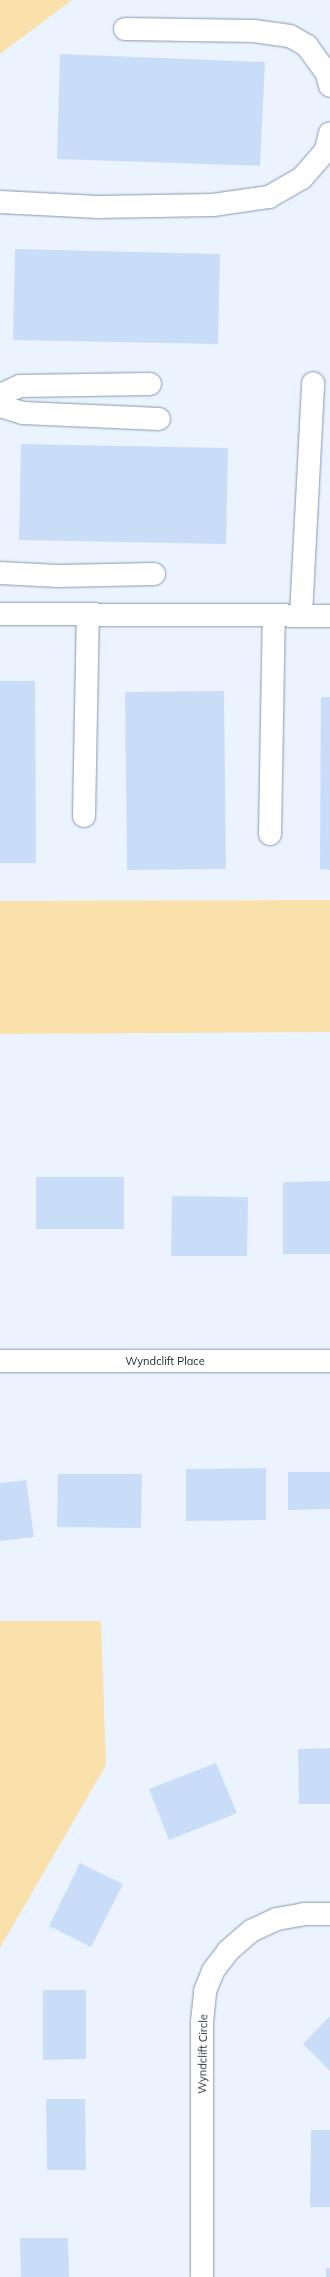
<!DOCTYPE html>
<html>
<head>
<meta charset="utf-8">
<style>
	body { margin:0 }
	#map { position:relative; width:330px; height:2277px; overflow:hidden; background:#ebf3fe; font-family:Mulish,sans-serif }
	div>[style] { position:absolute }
	.green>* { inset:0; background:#fae1ac }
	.building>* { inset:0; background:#caddf8 }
	.roads { filter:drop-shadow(0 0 1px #8798b2) drop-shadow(0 0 1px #8798b2) }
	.minor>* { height:22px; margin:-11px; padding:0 11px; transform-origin:11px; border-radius:11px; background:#fff }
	span { translate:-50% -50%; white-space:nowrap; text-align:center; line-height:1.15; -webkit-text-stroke:3px #fff; paint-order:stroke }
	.street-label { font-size:11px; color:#242b35 }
</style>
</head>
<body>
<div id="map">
	<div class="green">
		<div style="clip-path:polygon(0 0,72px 0,0 54px)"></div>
		<div style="clip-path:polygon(330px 900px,330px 1032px,0 1034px,0 901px)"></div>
		<div style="clip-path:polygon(0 1621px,101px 1621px,106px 1765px,0 1948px)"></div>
	</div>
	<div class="building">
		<div style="clip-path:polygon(60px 54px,265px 62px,260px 166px,57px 159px)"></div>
		<div style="clip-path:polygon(15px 249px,220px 254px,218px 344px,13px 340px)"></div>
		<div style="clip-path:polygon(21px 444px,228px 448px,226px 544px,19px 540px)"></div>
		<div style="clip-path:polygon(0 681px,35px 681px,36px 863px,0 863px)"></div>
		<div style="clip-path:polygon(224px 691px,226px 869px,127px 870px,125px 692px)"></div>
		<div style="clip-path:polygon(321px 697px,330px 697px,330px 870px,320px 869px)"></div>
		<div style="clip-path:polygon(36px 1177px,124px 1177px,124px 1229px,36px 1229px)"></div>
		<div style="clip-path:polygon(330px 1181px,330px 1254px,283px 1254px,283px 1182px)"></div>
		<div style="clip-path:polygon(172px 1196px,248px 1197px,247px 1256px,171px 1256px)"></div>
		<div style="clip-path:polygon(266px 1468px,266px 1520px,186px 1521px,186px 1469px)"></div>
		<div style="clip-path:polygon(288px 1472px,330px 1472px,330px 1509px,288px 1510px)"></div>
		<div style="clip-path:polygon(58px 1474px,142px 1474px,141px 1528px,57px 1527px)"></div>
		<div style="clip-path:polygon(26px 1480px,34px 1537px,0 1541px,0 1483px)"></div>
		<div style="clip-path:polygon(330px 1748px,330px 1804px,299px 1804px,298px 1749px)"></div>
		<div style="clip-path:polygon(216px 1763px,237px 1813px,169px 1840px,149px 1789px)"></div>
		<div style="clip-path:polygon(80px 1863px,123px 1884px,91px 1947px,49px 1926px)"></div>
		<div style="clip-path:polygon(43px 1990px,86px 1990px,86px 2059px,43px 2060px)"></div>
		<div style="clip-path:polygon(330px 2016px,330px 2071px,303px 2044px)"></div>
		<div style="clip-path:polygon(46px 2099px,85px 2099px,86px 2170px,47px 2170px)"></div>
		<div style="clip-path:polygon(311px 2130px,330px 2130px,330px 2207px,310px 2207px)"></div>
		<div style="clip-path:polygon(20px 2238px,68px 2238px,69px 2277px,21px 2277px)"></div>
		<div style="clip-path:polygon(326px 2268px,330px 2268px,330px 2277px,326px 2277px)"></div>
	</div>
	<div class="roads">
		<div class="minor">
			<div style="left:125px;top:29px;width:129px;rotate:0.9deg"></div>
			<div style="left:254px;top:31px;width:36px;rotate:8deg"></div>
			<div style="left:290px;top:36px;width:20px;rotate:30deg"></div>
			<div style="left:307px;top:46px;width:34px;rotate:54deg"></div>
			<div style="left:327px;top:74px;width:12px;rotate:76deg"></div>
			<div style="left:0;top:202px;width:98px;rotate:2.9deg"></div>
			<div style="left:98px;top:207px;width:115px;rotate:-1deg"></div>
			<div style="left:213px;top:205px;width:57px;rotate:-8.1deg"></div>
			<div style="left:269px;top:197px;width:38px;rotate:-30deg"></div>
			<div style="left:302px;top:178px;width:37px;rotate:-49deg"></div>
			<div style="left:326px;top:150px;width:17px;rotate:-77deg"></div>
			<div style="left:0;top:395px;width:22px;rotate:-24deg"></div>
			<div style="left:20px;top:386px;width:130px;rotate:-0.9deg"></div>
			<div style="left:0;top:406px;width:24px;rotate:17deg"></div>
			<div style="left:23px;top:413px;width:136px;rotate:2.5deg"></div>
			<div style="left:0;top:573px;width:58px;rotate:3deg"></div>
			<div style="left:58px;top:576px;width:96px;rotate:-1.2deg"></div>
			<div style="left:0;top:614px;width:330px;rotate:0.3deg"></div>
			<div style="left:301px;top:615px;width:232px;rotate:-87deg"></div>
			<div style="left:84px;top:816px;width:201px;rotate:-88.9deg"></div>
			<div style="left:270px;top:834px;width:219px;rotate:-89deg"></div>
			<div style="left:0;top:1361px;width:330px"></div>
			<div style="left:202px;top:2277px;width:255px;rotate:-90deg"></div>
			<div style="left:202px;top:2022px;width:31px;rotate:-84deg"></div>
			<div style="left:205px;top:1991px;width:22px;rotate:-68deg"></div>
			<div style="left:213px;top:1971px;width:25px;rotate:-53deg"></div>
			<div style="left:228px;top:1951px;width:30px;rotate:-41deg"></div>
			<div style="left:251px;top:1931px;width:29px;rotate:-25deg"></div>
			<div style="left:277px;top:1919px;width:27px;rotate:-10deg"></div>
			<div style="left:304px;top:1914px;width:26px"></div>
		</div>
	</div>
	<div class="street-label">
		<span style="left:165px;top:1361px">Wyndclift Place</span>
		<span style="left:203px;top:2054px;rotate:-89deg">Wyndclift Circle</span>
	</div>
</div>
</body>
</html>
